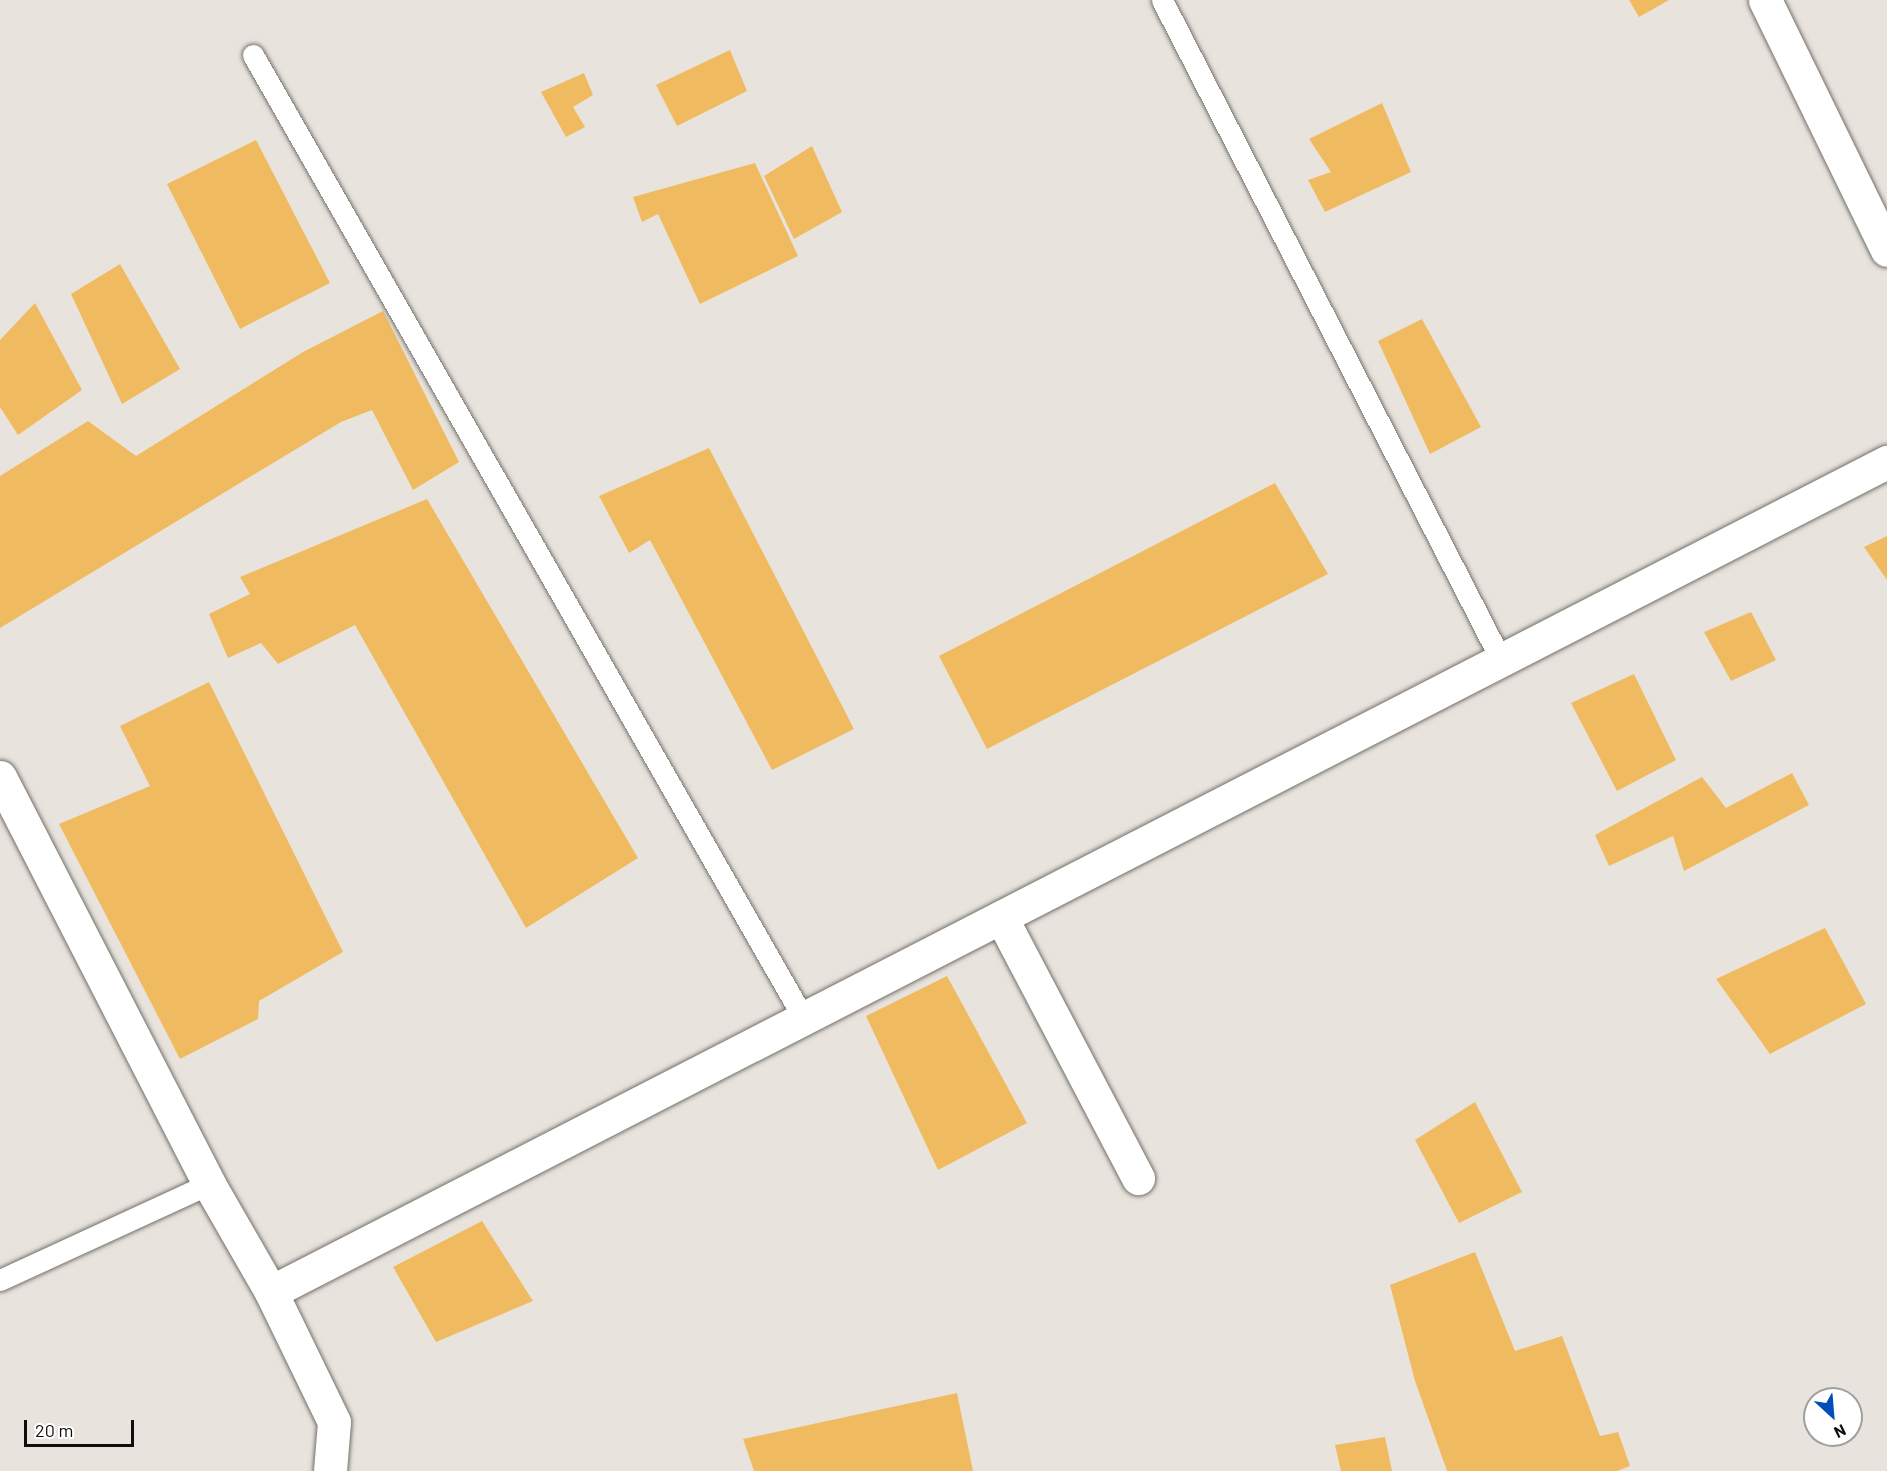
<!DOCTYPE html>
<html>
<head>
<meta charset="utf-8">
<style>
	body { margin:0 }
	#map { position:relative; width:1887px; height:1471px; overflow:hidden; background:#e8e4dd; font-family:Barlow,sans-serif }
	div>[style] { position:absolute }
	.building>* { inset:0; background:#f0bb60 }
	.roads { filter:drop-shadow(0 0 2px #74706a) drop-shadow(0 0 2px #74706a) }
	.service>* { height:21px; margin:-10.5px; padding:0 10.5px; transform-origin:10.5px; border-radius:10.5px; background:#fff }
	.minor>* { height:33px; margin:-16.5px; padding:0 16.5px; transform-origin:16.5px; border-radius:16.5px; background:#fff }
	span { translate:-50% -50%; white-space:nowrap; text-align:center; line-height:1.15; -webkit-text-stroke:4.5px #fff; paint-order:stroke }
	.north { position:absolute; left:1803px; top:1387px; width:60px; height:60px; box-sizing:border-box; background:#fff; border:2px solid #9f9f9e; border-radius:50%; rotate:154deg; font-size:16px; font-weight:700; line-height:24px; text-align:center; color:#0f0e0c }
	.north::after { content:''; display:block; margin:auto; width:21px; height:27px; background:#014eb8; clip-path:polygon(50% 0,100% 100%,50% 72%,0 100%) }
	.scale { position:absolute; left:24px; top:1420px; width:110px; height:27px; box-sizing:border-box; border:3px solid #0f0e0c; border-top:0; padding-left:8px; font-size:18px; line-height:21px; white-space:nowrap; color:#0f0e0c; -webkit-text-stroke:4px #fff; paint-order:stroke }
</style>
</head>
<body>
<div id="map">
	<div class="building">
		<div style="clip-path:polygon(1629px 0,1669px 0,1639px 17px)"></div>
		<div style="clip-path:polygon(730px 50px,747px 91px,677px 126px,656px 85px)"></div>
		<div style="clip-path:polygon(584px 73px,593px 95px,573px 107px,585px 127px,566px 137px,541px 92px)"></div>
		<div style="clip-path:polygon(1382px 103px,1411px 172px,1325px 212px,1308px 180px,1331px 172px,1309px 139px)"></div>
		<div style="clip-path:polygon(256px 140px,330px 283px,240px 329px,167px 184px)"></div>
		<div style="clip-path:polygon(812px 146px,842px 212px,794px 239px,764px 176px)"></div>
		<div style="clip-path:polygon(755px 163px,798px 256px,700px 304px,658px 214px,642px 222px,633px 197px)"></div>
		<div style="clip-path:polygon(120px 264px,180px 369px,122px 404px,71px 294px)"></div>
		<div style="clip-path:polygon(35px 303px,82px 390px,18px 435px,0 407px,0 340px)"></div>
		<div style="clip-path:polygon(383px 311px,459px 462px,413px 490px,372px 410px,341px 422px,0 628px,0 476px,88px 421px,136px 456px,303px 352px)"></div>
		<div style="clip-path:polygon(1422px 319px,1481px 427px,1430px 454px,1378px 341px)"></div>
		<div style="clip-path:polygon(709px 448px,854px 729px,772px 770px,650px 540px,629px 553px,599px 496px)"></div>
		<div style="clip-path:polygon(1275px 483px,1328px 574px,987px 749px,939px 656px)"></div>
		<div style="clip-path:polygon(427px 499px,638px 858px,526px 928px,355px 625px,278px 664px,261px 643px,228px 658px,209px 614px,250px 594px,240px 577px)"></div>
		<div style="clip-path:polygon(1887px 536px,1887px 580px,1864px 547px)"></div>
		<div style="clip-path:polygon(1751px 612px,1776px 660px,1731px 681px,1704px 632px)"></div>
		<div style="clip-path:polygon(1634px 674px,1676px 760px,1617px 791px,1571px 703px)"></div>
		<div style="clip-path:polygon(209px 682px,343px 952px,259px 1001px,258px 1019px,180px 1059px,59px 824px,150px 786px,120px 726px)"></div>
		<div style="clip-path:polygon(1792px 773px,1809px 805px,1684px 871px,1673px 836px,1609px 866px,1595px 835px,1702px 777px,1726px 808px)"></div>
		<div style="clip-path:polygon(1825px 928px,1866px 1004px,1770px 1054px,1716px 979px)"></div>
		<div style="clip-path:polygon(947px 976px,1027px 1123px,938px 1170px,866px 1016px)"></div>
		<div style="clip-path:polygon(1475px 1102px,1522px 1192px,1459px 1223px,1415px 1140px)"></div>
		<div style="clip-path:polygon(482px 1221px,533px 1301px,436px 1342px,393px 1267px)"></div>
		<div style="clip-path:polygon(1475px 1252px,1515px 1351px,1562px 1336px,1600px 1436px,1618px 1432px,1630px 1466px,1617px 1471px,1447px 1471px,1415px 1381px,1390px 1285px)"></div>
		<div style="clip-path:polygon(957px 1393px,973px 1471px,754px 1471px,743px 1439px)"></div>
		<div style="clip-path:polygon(1385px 1437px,1392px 1471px,1341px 1471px,1335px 1445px)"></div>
	</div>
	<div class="roads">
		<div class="service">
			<div style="left:1162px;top:0;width:742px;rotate:62.81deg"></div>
			<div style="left:253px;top:55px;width:1110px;rotate:60.25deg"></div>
			<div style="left:0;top:1280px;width:230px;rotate:-24.7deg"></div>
		</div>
		<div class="minor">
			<div style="left:1765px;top:0;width:278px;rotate:64deg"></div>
			<div style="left:0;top:777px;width:458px;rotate:62.8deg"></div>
			<div style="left:209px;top:1184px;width:125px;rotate:60.1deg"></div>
			<div style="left:271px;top:1292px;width:144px;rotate:64.1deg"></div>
			<div style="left:334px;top:1422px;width:49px;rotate:94.7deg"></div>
			<div style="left:1001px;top:917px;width:295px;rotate:62.3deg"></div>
			<div style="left:271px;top:1292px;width:1817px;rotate:-27.19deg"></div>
		</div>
	</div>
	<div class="north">N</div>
	<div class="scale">20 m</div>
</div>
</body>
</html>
